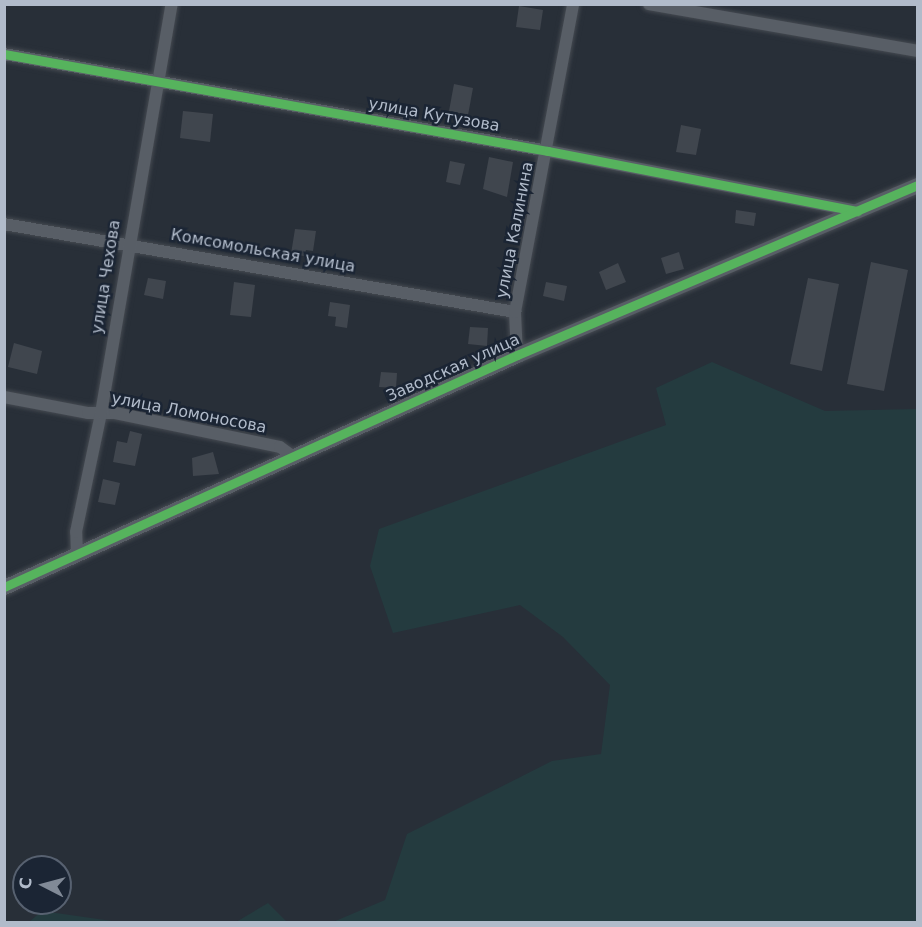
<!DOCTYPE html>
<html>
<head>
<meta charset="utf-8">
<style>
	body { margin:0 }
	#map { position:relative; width:922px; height:927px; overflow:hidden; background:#282f38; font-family:"DejaVu Sans",sans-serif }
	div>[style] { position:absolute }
	.green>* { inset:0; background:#243b3f }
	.building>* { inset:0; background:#40464e }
	.roads { filter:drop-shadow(0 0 2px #454a51) drop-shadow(0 0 2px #454a51) }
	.minor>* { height:12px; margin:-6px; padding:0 6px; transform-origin:6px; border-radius:6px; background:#585e66 }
	.tertiary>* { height:15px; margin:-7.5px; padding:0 7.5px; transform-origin:7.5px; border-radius:7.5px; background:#585e66 }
	.cycleway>* { height:9px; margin:-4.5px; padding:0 4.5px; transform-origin:4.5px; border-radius:4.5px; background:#56b35d }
	span { translate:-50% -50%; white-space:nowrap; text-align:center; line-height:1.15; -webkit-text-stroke:5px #1b2534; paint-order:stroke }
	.street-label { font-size:16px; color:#b1bbca }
	.frame { position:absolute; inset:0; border:6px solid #b1bbca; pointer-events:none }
	.north { position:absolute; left:12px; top:855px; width:60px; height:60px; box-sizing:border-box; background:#1b2534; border:2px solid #576170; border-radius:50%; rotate:276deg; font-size:16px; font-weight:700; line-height:24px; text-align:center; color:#b1bbca }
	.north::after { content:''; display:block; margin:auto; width:21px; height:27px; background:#818a97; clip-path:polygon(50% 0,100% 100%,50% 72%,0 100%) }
</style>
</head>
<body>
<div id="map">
	<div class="green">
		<div style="clip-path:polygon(712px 362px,825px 411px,917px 409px,917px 922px,333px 922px,385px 900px,407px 834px,552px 761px,601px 754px,610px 685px,563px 637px,520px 605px,393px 633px,370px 566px,379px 529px,666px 425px,656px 388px)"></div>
		<div style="clip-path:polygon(268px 903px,287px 922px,236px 922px)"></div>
		<div style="clip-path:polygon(42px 911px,119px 922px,29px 922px)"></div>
	</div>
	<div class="building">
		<div style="clip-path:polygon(519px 6px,543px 10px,540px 30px,516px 27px)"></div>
		<div style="clip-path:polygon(454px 84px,473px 88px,468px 115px,449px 111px)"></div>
		<div style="clip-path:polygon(183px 111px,213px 114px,210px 142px,180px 138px)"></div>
		<div style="clip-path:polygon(681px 125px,701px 129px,696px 155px,676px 152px)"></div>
		<div style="clip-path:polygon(489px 157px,513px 162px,507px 197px,483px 189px)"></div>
		<div style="clip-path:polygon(450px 161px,465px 164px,460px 185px,446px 182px)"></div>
		<div style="clip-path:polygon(736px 210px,756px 213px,754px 226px,735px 223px)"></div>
		<div style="clip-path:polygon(295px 229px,316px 231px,313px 251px,306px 250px,304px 256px,291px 254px)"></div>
		<div style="clip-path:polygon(679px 252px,684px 269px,666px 274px,661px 258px)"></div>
		<div style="clip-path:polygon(871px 262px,908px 270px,884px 391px,847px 384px)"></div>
		<div style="clip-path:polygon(618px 263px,626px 282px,606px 290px,599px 272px)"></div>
		<div style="clip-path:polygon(148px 278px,166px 281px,163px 299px,144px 295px)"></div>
		<div style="clip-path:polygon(808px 278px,839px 284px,822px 371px,790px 364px)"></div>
		<div style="clip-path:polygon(234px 282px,255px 285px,251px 317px,230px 315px)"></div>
		<div style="clip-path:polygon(546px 282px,567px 286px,564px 301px,543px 296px)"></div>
		<div style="clip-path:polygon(330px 302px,350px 305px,347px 328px,335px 326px,336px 317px,328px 316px)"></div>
		<div style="clip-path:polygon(470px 327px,488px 328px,487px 346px,468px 344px)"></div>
		<div style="clip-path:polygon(14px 343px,42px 351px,37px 374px,8px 367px)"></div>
		<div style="clip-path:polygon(381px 372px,397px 373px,396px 388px,379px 387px)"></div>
		<div style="clip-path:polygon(130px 431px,142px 434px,135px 466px,113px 462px,117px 441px,127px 443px)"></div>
		<div style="clip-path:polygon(213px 452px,219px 474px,193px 476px,192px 458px)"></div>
		<div style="clip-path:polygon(103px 479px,120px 483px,115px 505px,98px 502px)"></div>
	</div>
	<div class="roads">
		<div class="minor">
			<div style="left:649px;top:4px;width:273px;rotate:9.9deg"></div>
			<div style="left:4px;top:54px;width:553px;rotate:10.11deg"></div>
			<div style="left:548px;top:151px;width:315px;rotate:11deg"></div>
			<div style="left:4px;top:224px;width:519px;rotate:9.77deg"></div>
			<div style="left:517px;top:355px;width:43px;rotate:-92.7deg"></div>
			<div style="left:515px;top:312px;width:313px;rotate:-79.3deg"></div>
			<div style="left:4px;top:397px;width:86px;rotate:10.8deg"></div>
			<div style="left:88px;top:413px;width:27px"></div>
			<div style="left:115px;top:413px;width:168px;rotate:11.6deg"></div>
			<div style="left:280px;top:447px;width:17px;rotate:36deg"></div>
			<div style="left:77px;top:555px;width:23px;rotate:-92deg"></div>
			<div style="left:76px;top:532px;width:122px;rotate:-78.1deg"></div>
			<div style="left:101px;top:413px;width:415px;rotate:-80.2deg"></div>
		</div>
		<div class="tertiary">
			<div style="left:4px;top:587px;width:563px;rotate:-24.33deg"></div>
			<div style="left:517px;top:355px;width:436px;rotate:-23deg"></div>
		</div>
	</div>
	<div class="cycleway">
		<div style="left:4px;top:54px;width:553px;rotate:10.11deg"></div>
		<div style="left:548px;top:151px;width:315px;rotate:11deg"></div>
		<div style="left:4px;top:587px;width:563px;rotate:-24.33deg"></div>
		<div style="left:517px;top:355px;width:436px;rotate:-23deg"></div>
	</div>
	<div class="street-label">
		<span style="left:434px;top:115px;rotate:10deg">улица Кутузова</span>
		<span style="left:515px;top:230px;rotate:-79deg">улица Калинина</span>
		<span style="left:263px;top:251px;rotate:10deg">Комсомольская улица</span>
		<span style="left:106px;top:277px;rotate:-81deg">улица Чехова</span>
		<span style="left:453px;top:368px;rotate:-24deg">Заводская улица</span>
		<span style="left:189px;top:413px;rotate:11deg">улица Ломоносова</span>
	</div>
	<div class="frame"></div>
	<div class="north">С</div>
</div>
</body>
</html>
